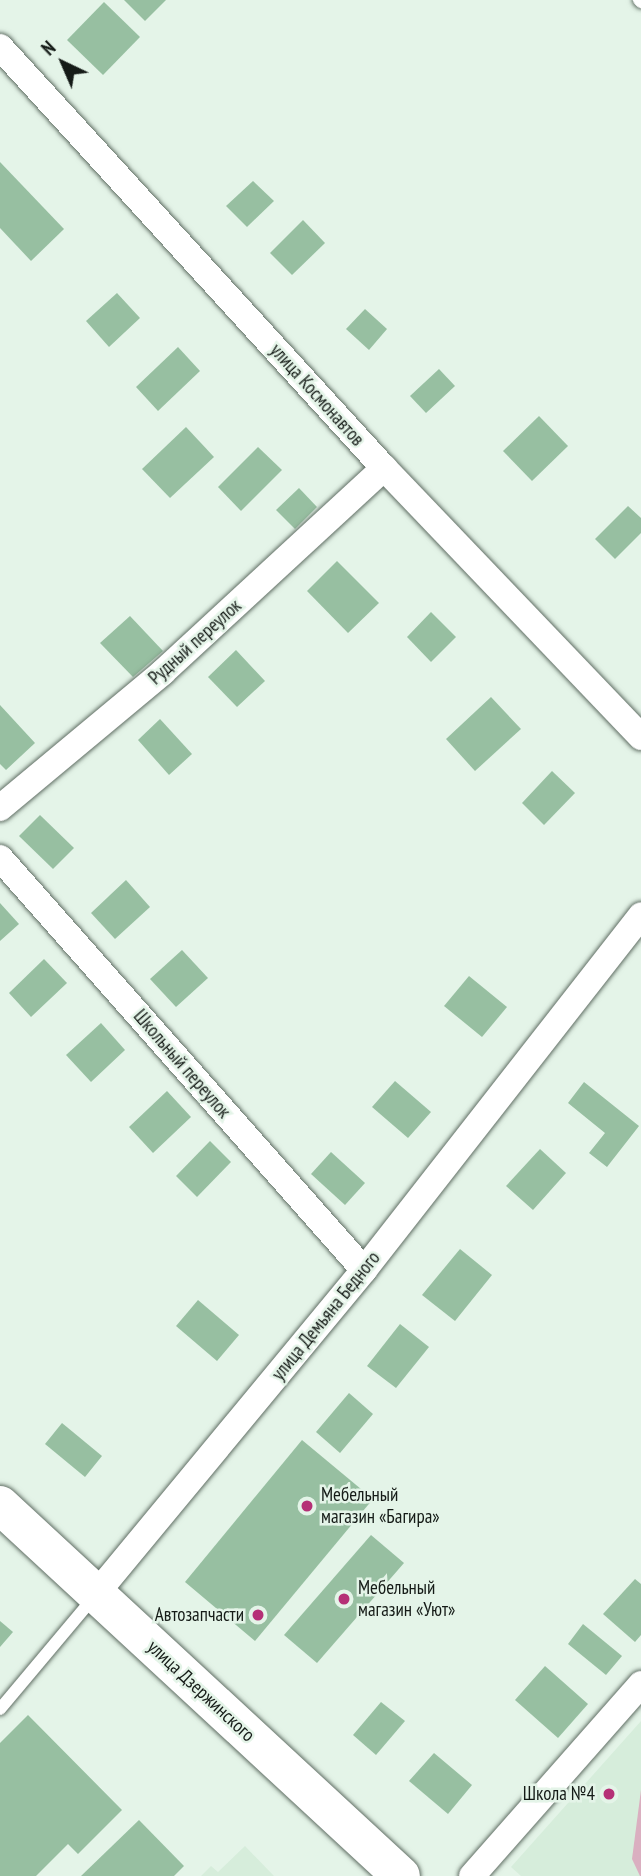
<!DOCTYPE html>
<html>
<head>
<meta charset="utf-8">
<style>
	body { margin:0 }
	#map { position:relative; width:641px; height:1876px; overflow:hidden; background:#e4f4e8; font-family:"PT Sans Narrow",sans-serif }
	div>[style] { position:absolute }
	.built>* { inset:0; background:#d6eddb }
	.green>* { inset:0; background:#daafc0 }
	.building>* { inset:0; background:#97bfa1 }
	.roads { filter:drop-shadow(0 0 2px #606e64) drop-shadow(0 0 2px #606e64) }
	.service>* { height:12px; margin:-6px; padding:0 6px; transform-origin:6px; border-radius:6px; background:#fff }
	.minor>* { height:26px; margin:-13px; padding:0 13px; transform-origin:13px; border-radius:13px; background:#fff }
	.primary>* { height:38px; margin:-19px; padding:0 19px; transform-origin:19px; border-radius:19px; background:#fff }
	.dots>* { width:19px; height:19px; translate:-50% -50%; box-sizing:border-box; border:4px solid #e4f4e8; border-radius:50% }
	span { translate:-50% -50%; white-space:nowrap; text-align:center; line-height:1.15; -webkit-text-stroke:5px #e4f4e8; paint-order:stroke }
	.street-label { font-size:19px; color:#151b17 }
	.poi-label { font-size:19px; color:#151b17 }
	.left { translate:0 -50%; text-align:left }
	.right { translate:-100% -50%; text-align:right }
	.north { position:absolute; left:28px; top:28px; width:70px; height:70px; -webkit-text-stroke:5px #e4f4e8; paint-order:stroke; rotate:316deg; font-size:19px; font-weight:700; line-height:28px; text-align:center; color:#151b17 }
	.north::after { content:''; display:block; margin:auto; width:24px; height:32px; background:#151b17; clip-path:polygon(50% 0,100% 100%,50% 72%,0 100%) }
</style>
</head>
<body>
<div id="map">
	<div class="built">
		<div style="clip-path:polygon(641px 1721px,641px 1876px,521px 1876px,511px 1867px)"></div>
		<div style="clip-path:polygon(245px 1846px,274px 1876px,201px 1876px,211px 1866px,218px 1872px)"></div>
	</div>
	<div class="green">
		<div style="clip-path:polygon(641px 1790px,641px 1876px,640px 1876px,632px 1859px)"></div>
	</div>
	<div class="building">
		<div style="clip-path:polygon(124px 0,166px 0,145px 21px)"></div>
		<div style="clip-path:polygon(104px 2px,140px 37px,103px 75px,67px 40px)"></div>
		<div style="clip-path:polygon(0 162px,64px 229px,31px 261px,0 228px)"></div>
		<div style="clip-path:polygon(253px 181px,274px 201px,247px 227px,226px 206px)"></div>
		<div style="clip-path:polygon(303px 220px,325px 243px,292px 275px,270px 253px)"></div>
		<div style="clip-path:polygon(117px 293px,140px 318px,109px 347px,86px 321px)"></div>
		<div style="clip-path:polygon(365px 309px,387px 329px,369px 350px,346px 329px)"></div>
		<div style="clip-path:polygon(178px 347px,200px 371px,158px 411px,136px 387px)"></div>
		<div style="clip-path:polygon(439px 369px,455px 386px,426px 413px,410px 396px)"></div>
		<div style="clip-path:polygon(539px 416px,568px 446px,532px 481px,503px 451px)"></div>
		<div style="clip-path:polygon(186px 427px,214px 457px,170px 498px,142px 469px)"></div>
		<div style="clip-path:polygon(258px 447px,282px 470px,241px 511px,218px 487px)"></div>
		<div style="clip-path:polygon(299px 488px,317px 507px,295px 529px,276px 510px)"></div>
		<div style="clip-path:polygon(628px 506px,641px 518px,641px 533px,615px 559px,595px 539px)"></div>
		<div style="clip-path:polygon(337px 561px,379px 603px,348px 633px,307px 591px)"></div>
		<div style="clip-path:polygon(431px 612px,456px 637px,431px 662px,407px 637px)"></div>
		<div style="clip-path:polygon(130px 616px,163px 651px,133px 677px,100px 643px)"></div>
		<div style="clip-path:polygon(236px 650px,265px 681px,237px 707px,208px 677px)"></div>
		<div style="clip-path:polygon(491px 697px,521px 729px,475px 771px,446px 739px)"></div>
		<div style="clip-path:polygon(0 705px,35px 743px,6px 770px,0 764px)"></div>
		<div style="clip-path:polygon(160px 719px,192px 754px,169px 775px,138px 740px)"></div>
		<div style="clip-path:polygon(552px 771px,575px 793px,544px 825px,522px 803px)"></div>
		<div style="clip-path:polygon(40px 815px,74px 848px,53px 869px,19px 836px)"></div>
		<div style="clip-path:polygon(126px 880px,150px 907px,115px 939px,91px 913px)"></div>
		<div style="clip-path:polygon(0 903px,19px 924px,0 941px)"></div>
		<div style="clip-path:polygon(182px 950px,208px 978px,176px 1007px,150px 979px)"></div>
		<div style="clip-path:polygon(44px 959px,67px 983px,31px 1017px,9px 993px)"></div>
		<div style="clip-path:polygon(469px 976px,507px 1007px,482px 1037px,444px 1006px)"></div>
		<div style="clip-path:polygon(101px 1023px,125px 1050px,91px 1082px,66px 1055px)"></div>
		<div style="clip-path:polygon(395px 1081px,431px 1112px,408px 1138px,372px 1107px)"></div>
		<div style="clip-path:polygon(584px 1082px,639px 1126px,607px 1167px,589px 1153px,605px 1133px,568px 1103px)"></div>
		<div style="clip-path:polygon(167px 1091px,191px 1117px,153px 1153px,129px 1127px)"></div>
		<div style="clip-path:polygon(210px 1141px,231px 1162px,197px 1197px,176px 1176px)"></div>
		<div style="clip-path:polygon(540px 1149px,566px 1173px,533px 1210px,506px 1186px)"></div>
		<div style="clip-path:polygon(331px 1152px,365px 1183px,345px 1205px,311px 1174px)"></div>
		<div style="clip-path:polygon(460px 1249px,492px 1275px,455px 1321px,422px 1295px)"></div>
		<div style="clip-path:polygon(198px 1300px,239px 1335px,217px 1361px,176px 1326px)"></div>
		<div style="clip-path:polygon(400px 1324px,429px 1347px,396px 1388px,367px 1366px)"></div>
		<div style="clip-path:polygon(349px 1393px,373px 1414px,340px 1453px,316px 1432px)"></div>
		<div style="clip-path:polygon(62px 1423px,102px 1456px,85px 1477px,45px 1444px)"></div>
		<div style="clip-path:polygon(302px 1440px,373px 1499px,255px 1641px,185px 1582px)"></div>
		<div style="clip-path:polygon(371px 1535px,404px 1563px,317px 1663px,284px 1635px)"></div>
		<div style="clip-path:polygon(635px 1579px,641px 1584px,641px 1635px,635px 1642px,603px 1614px)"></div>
		<div style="clip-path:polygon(0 1621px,13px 1632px,0 1647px)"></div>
		<div style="clip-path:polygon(583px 1624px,622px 1656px,606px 1675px,568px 1644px)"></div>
		<div style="clip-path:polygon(545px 1666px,588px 1704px,558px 1738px,515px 1700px)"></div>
		<div style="clip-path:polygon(381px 1702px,405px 1721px,376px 1755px,353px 1735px)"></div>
		<div style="clip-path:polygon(28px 1715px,122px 1810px,78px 1854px,68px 1844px,36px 1876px,0 1876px,0 1743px)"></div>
		<div style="clip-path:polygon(434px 1753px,472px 1785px,448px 1814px,409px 1781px)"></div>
		<div style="clip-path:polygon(139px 1820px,184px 1866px,174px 1876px,81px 1876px)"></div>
	</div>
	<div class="roads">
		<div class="service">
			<div style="left:639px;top:0;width:3px;rotate:45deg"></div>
			<div style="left:0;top:1709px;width:146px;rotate:-50deg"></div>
		</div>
		<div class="minor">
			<div style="left:0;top:47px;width:570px;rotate:47.63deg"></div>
			<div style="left:384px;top:468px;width:372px;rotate:46.3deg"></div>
			<div style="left:0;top:808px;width:212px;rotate:-39.8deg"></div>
			<div style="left:163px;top:672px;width:301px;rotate:-42.7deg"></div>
			<div style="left:0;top:858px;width:550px;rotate:48.54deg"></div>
			<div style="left:96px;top:1594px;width:420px;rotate:-50.4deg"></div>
			<div style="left:364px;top:1270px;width:450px;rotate:-52deg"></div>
			<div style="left:472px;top:1876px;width:256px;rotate:-48.6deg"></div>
		</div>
		<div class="primary">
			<div style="left:0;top:1505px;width:546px;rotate:42.77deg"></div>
		</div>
	</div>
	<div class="dots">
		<div style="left:307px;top:1506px;background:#b53076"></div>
		<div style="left:344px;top:1599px;background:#b53076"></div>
		<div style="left:258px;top:1615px;background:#b53076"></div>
		<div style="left:609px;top:1794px;background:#b53076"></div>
	</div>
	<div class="street-label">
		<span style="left:317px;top:395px;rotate:48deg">улица Космонавтов</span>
		<span style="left:195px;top:642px;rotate:-42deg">Рудный переулок</span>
		<span style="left:182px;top:1064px;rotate:49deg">Школьный переулок</span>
		<span style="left:326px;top:1316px;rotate:-51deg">улица Демьяна Бедного</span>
		<span style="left:201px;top:1691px;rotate:43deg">улица Дзержинского</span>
	</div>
	<div class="poi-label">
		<span class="left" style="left:321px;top:1506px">Мебельный<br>магазин «Багира»</span>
		<span class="left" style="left:358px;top:1599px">Мебельный<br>магазин «Уют»</span>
		<span class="right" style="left:244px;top:1615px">Автозапчасти</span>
		<span class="right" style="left:595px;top:1794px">Школа №4</span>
	</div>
	<div class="north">N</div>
</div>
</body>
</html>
